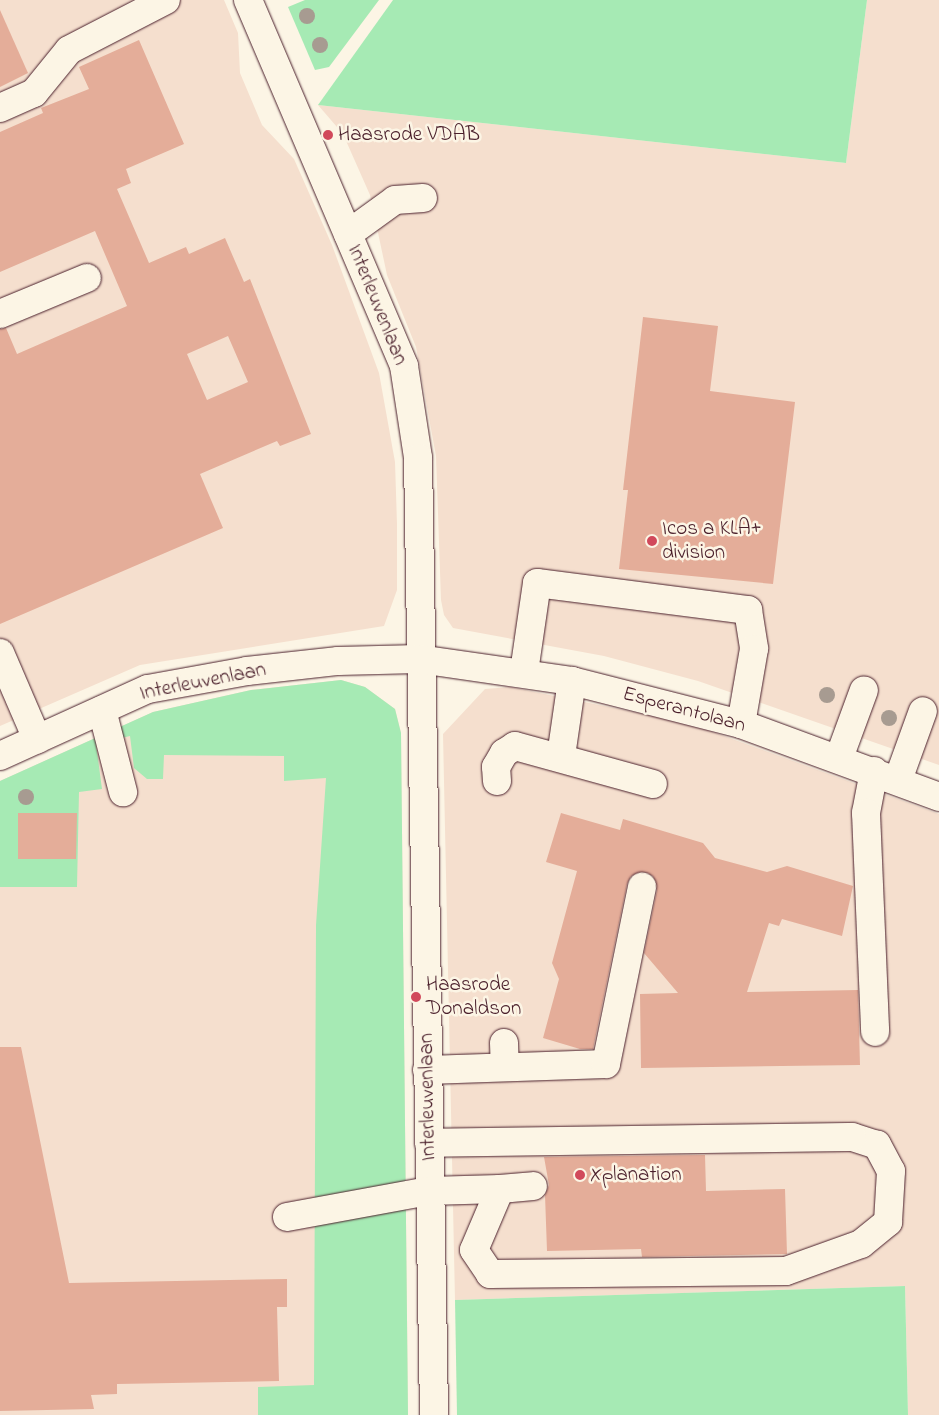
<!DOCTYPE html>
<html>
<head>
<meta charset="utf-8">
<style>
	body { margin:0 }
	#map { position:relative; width:939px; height:1415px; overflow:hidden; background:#fcf5e5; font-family:"Indie Flower",sans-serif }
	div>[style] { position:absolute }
	.built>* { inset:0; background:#f5dfce }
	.green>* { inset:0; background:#a6eab4 }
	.building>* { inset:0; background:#e4ad99 }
	.roads { filter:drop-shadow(0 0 1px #4a1f2b) drop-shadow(0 0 1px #4a1f2b) }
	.minor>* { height:28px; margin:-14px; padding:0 14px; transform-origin:14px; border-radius:14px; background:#fcf5e5 }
	.trees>* { width:16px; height:16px; margin:-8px; border-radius:50%; background:#a79b91 }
	.dots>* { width:14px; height:14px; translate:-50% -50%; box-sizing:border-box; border:2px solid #fcf5e5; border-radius:50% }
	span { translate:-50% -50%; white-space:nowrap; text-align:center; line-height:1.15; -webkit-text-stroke:5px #fcf5e5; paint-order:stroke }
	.poi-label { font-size:21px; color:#4a1f2b }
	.left { translate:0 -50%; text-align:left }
	.street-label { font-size:21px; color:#4a1f2b }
</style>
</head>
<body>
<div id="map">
	<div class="built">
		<div style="clip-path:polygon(0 0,224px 0,238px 33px,240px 73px,262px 125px,294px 159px,332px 245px,379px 373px,395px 462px,397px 524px,397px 590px,384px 626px,140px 665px,0 726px)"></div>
		<div style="clip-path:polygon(867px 0,939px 0,939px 765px,698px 681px,604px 656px,453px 628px,444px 615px,441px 600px,436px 456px,416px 347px,387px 275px,370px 195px,343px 134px,318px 105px,846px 163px)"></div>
		<div style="clip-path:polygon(341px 680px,365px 687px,395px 709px,401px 733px,408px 1415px,0 1415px,0 781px,153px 712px,251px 690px)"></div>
		<div style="clip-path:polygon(510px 687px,688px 723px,939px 814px,939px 1415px,908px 1415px,905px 1286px,455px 1300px,443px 734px,485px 689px)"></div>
	</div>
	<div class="green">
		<div style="clip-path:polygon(305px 0,379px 0,329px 67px,315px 70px,288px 7px)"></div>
		<div style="clip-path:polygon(393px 0,867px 0,846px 163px,318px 105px)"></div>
		<div style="clip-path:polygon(341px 680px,365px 687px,395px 709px,401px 733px,408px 1415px,258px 1415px,258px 1387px,314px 1385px,316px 925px,326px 778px,284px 781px,284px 756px,164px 755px,163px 779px,147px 779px,134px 768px,130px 736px,96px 744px,102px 789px,79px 792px,77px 887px,0 887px,0 781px,153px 712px,251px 690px)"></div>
		<div style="clip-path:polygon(905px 1286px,908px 1415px,457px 1415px,455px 1300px)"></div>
	</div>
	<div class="building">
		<div style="clip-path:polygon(0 10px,28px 73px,0 87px)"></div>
		<div style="clip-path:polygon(evenodd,139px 40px,184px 144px,126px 169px,131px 183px,117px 189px,149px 263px,186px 247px,189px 254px,225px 238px,244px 282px,250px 279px,311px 434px,280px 446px,277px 441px,200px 474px,223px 528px,0 624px,0 329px,6px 328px,17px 354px,127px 306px,95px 231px,0 272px,0 132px,43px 113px,41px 108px,89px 89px,79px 67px,139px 40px,228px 336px,248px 382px,207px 400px,187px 354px,228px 336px)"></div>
		<div style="clip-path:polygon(643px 317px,718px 326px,710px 391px,795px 402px,773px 584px,619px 569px,628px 490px,623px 490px)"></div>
		<div style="clip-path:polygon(18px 813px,77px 813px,76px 859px,18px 859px)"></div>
		<div style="clip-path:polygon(561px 813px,620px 830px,623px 819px,703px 843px,715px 858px,767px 872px,787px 866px,853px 886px,842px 936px,782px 919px,779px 926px,769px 923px,747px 992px,858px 990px,860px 1065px,641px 1068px,640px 994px,678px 993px,644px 953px,657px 890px,653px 876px,645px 872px,631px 876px,627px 884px,593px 1049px,580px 1049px,543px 1038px,559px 979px,552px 963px,577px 871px,546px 862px)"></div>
		<div style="clip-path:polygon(0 1047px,21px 1047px,69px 1283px,287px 1279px,287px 1307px,277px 1307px,279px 1381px,117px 1384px,117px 1394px,91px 1395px,94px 1409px,0 1411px)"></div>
		<div style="clip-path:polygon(705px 1155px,706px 1191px,785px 1189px,787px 1254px,642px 1257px,641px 1249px,547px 1251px,545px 1195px,549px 1185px,544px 1157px)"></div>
	</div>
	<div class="roads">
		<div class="minor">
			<div style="left:248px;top:0;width:398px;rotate:66.9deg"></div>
			<div style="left:404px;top:366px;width:93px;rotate:81.3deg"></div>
			<div style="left:418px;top:458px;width:957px;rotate:89.04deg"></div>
			<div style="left:0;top:108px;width:37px;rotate:-24deg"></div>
			<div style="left:34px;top:93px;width:55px;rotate:-50.9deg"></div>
			<div style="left:69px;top:50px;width:109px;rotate:-27.3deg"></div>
			<div style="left:348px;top:234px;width:58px;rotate:-35.9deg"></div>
			<div style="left:395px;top:200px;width:28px;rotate:-4deg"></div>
			<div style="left:0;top:314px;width:94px;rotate:-22.5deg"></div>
			<div style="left:0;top:653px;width:94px;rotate:66.7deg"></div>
			<div style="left:524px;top:672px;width:90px;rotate:-81.7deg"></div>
			<div style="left:537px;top:583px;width:213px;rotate:7.3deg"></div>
			<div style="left:748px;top:610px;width:39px;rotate:81deg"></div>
			<div style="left:754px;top:649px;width:76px;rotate:99.8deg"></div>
			<div style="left:102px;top:710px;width:85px;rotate:75.6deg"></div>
			<div style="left:0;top:756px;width:162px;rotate:-24.4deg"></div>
			<div style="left:148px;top:689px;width:101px;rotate:-10.3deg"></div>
			<div style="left:247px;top:671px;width:92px;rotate:-6.3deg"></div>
			<div style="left:338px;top:661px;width:81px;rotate:-1.4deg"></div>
			<div style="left:419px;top:659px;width:155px;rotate:8.2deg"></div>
			<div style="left:572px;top:681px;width:174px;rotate:14.3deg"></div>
			<div style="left:741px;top:724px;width:211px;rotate:20.2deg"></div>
			<div style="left:561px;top:756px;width:76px;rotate:-81.7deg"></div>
			<div style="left:839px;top:758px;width:72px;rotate:-69.8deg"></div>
			<div style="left:874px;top:771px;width:43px;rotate:100.8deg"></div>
			<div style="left:866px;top:813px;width:219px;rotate:87.6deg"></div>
			<div style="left:898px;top:780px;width:73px;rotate:-70.1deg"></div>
			<div style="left:497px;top:781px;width:14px;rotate:-94deg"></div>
			<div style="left:496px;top:767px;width:16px;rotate:-60deg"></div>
			<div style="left:504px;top:753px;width:13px;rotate:-32deg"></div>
			<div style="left:515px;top:746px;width:143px;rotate:15.4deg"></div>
			<div style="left:504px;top:1043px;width:24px;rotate:88deg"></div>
			<div style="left:427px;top:1070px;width:179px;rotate:-1.9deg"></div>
			<div style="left:606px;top:1064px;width:181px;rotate:-78.5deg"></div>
			<div style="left:500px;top:1189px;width:33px;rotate:-5deg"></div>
			<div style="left:287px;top:1217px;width:144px;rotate:-10.4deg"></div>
			<div style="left:429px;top:1191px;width:71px;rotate:-1.6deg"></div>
			<div style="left:500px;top:1189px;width:66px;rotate:113.1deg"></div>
			<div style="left:474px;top:1250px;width:29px;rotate:56deg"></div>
			<div style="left:490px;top:1274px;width:296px;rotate:-0.6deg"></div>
			<div style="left:786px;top:1271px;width:80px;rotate:-19.8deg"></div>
			<div style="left:861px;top:1244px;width:35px;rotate:-39deg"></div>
			<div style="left:888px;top:1222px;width:51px;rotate:-86.6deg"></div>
			<div style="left:891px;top:1171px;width:30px;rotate:-118deg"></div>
			<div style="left:877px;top:1145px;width:26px;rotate:-162deg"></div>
			<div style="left:852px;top:1137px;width:423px;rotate:179.2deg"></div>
		</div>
	</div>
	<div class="trees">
		<div style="left:307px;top:16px"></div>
		<div style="left:320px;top:45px"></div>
		<div style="left:827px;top:695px"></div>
		<div style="left:889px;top:718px"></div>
		<div style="left:26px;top:797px"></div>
	</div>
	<div class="dots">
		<div style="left:328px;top:135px;background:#d1495b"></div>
		<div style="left:652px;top:541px;background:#d1495b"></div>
		<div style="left:416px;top:997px;background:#d1495b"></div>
		<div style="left:580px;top:1175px;background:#d1495b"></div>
	</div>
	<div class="poi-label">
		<span class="left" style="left:338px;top:135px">Haasrode VDAB</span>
		<span class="left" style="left:662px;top:541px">Icos a KLA+<br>division</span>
		<span class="left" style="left:426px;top:997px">Haasrode<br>Donaldson</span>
		<span class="left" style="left:590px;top:1175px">Xplanation</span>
	</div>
	<div class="street-label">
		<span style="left:377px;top:305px;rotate:68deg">Interleuvenlaan</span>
		<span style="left:203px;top:682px;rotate:-11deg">Interleuvenlaan</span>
		<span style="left:684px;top:710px;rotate:15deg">Esperantolaan</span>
		<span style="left:428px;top:1097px;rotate:-91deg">Interleuvenlaan</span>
	</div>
</div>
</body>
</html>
